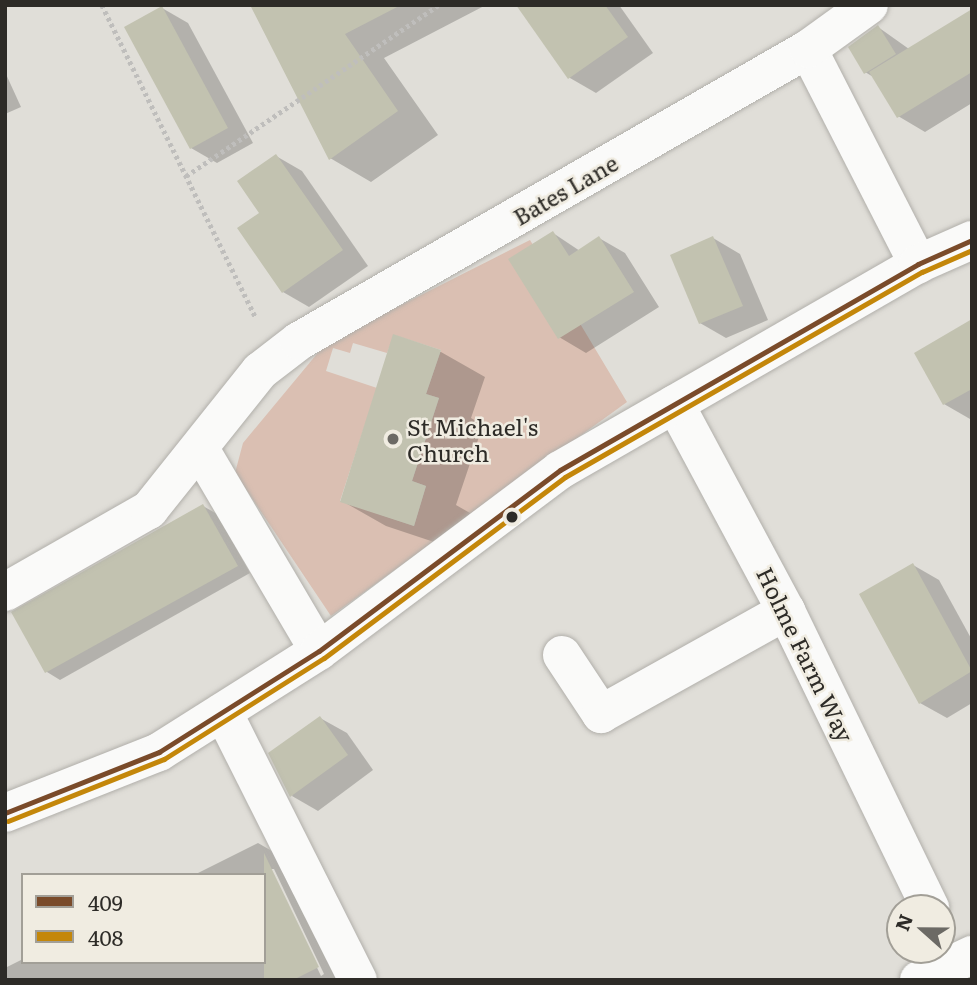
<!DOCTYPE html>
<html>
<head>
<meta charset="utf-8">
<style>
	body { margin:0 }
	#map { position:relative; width:977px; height:985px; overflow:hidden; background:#e0ded8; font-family:Literata,serif }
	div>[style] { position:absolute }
	.green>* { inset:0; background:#dabfb2 }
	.shadow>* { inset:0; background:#0003 }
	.building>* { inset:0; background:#c2c2b0 }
	.path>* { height:4.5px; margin-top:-2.25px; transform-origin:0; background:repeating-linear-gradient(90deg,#bfbebc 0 3.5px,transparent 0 7px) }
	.roads { filter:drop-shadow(0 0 2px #b1afaa) drop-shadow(0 0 2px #b1afaa) }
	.minor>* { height:38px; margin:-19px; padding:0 19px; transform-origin:19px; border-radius:19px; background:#fafaf9 }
	.bus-1>* { height:5px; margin:-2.5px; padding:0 2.5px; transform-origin:2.5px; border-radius:2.5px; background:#7a4b2a }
	.bus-2>* { height:5px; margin:-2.5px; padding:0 2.5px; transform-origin:2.5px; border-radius:2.5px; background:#c4870a }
	.dots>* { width:19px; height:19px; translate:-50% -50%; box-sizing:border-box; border:4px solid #f0ece1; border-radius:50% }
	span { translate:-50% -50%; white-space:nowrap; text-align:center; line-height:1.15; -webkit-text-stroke:5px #f0ece1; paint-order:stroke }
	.street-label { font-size:23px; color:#2d2b27 }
	.poi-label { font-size:23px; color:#2d2b27 }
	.left { translate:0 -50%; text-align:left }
	.frame { position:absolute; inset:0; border:7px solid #2d2b27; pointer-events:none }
	.legend { position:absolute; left:21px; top:873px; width:245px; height:91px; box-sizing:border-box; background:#f0ece1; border:2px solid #a29f97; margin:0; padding:9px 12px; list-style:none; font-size:21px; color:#2d2b27 }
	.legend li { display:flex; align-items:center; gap:14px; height:35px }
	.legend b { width:35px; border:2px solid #a29f97 }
	.north { position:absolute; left:886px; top:894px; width:70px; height:70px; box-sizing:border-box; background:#f0ece1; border:2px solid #a29f97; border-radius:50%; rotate:291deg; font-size:19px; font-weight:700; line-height:28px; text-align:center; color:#2d2b27 }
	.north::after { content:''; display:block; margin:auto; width:24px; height:32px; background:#6c6a65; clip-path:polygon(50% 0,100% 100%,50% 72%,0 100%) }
</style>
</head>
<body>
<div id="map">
	<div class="green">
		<div style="clip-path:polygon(evenodd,530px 240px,627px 402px,331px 616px,235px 473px,243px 443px,326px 343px,530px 240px,394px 335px,441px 350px,426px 394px,439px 398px,412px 481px,426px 486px,414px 526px,340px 501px,377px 388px,326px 371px,333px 348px,350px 353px,353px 343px,387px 353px,394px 335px)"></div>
	</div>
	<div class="shadow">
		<div style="clip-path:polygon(252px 5px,486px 5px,384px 58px,438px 135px,371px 182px,330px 158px)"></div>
		<div style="clip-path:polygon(518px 5px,619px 5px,653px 53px,596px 93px,570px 78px)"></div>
		<div style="clip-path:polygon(162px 8px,188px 23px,253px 143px,217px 163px,191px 148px)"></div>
		<div style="clip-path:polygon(972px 11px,972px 103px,925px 132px,898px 116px,875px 78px,865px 72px,878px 27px,909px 49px)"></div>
		<div style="clip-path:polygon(5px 72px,21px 107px,5px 114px)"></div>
		<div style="clip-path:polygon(276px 156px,302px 171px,368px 266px,309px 307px,283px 292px,261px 213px)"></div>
		<div style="clip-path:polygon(553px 233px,580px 251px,599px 238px,625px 253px,659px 307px,586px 353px,559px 337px)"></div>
		<div style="clip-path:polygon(713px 238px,740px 254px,768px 320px,726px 338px,700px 323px)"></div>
		<div style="clip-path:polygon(972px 326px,972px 418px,970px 419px,944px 404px)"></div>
		<div style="clip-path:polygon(394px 337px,441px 352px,485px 377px,471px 418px,483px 425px,456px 505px,470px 513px,458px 550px,386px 526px,342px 501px)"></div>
		<div style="clip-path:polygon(203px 506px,217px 514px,250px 573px,60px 680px,47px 672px,14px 613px)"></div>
		<div style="clip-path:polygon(913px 565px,939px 580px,972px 640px,972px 703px,947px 718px,920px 703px)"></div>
		<div style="clip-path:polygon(320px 718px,347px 733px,373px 770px,318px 811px,292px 796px)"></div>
		<div style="clip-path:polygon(evenodd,258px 843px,291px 862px,348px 980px,5px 980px,5px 968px,23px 959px,264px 962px,264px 875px,194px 875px,258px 843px,270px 869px,274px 869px,324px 974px,321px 976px,270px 869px)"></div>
	</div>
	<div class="building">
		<div style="clip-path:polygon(250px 5px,401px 5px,345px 34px,398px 111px,329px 160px)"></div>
		<div style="clip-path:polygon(516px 5px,605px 5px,628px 37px,568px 79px)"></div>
		<div style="clip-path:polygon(162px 6px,228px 128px,190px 149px,124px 27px)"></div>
		<div style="clip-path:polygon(972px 9px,972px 72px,897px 118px,869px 72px)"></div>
		<div style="clip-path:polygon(878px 25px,896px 54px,864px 74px,848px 47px)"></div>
		<div style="clip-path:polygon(276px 154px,343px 250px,282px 293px,237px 228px,259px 213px,237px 181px)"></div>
		<div style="clip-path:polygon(553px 231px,569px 256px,599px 236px,634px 292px,558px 339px,508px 259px)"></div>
		<div style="clip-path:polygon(713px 236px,743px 306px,699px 324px,670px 255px)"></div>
		<div style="clip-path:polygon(972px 319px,972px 389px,943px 405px,914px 353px)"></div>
		<div style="clip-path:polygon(393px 334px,441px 350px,426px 394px,439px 398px,412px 481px,426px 486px,414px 526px,340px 502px)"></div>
		<div style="clip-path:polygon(203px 504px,238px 566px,45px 673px,11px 612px)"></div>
		<div style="clip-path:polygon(913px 563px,972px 671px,919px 704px,859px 594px)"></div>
		<div style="clip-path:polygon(320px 716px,348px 755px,290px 797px,268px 753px)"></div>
		<div style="clip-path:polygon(264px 853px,319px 967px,293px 980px,264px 980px)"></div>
	</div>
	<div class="path">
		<div style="left:102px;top:5px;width:349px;rotate:63.8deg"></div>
		<div style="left:186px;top:176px;width:305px;rotate:-34.1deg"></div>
	</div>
	<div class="roads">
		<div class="minor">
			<div style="left:808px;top:49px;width:242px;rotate:62.9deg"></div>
			<div style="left:675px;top:404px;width:235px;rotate:61.8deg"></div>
			<div style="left:786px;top:611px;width:330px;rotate:64.1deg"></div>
			<div style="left:200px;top:449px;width:234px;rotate:59.5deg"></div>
			<div style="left:5px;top:592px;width:166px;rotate:-29.7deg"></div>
			<div style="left:149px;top:510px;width:178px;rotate:-51.4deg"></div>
			<div style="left:260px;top:371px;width:49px;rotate:-37.6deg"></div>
			<div style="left:299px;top:341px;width:587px;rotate:-29.84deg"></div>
			<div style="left:808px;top:49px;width:75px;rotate:-35.8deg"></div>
			<div style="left:562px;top:655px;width:71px;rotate:56.5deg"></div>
			<div style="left:601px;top:714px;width:212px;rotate:-29.1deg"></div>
			<div style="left:223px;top:712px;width:300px;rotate:63.3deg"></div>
			<div style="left:5px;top:813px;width:166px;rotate:-21.6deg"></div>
			<div style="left:159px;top:752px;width:189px;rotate:-32.3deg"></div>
			<div style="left:319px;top:651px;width:301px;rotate:-36.9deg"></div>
			<div style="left:560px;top:470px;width:413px;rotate:-29.9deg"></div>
			<div style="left:918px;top:264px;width:59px;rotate:-24deg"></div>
			<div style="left:919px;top:980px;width:59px;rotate:-25.3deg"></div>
		</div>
	</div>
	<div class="bus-1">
		<div style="left:5px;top:813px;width:166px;rotate:-21.6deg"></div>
		<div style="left:159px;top:752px;width:189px;rotate:-32.3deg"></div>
		<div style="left:319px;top:651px;width:301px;rotate:-36.9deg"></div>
		<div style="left:560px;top:470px;width:413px;rotate:-29.9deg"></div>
		<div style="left:918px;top:264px;width:59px;rotate:-24deg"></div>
	</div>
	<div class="bus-2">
		<div style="left:8px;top:821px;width:168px;rotate:-21.7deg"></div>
		<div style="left:164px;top:759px;width:189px;rotate:-32.3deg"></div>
		<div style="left:324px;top:658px;width:301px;rotate:-36.9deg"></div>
		<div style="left:565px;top:477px;width:412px;rotate:-29.9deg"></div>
		<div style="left:922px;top:272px;width:55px;rotate:-23.7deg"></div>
	</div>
	<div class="dots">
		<div style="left:393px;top:439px;background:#6c6a65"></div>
		<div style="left:512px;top:517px;background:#2d2b27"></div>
	</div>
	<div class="street-label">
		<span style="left:565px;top:189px;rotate:-30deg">Bates Lane</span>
		<span style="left:806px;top:654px;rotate:64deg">Holme Farm Way</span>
	</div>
	<div class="poi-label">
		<span class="left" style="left:407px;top:439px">St Michael's<br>Church</span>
	</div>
	<div class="frame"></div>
	<ul class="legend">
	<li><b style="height:9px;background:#7a4b2a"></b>409</li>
	<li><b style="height:9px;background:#c4870a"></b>408</li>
	</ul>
	<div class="north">N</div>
</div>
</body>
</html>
